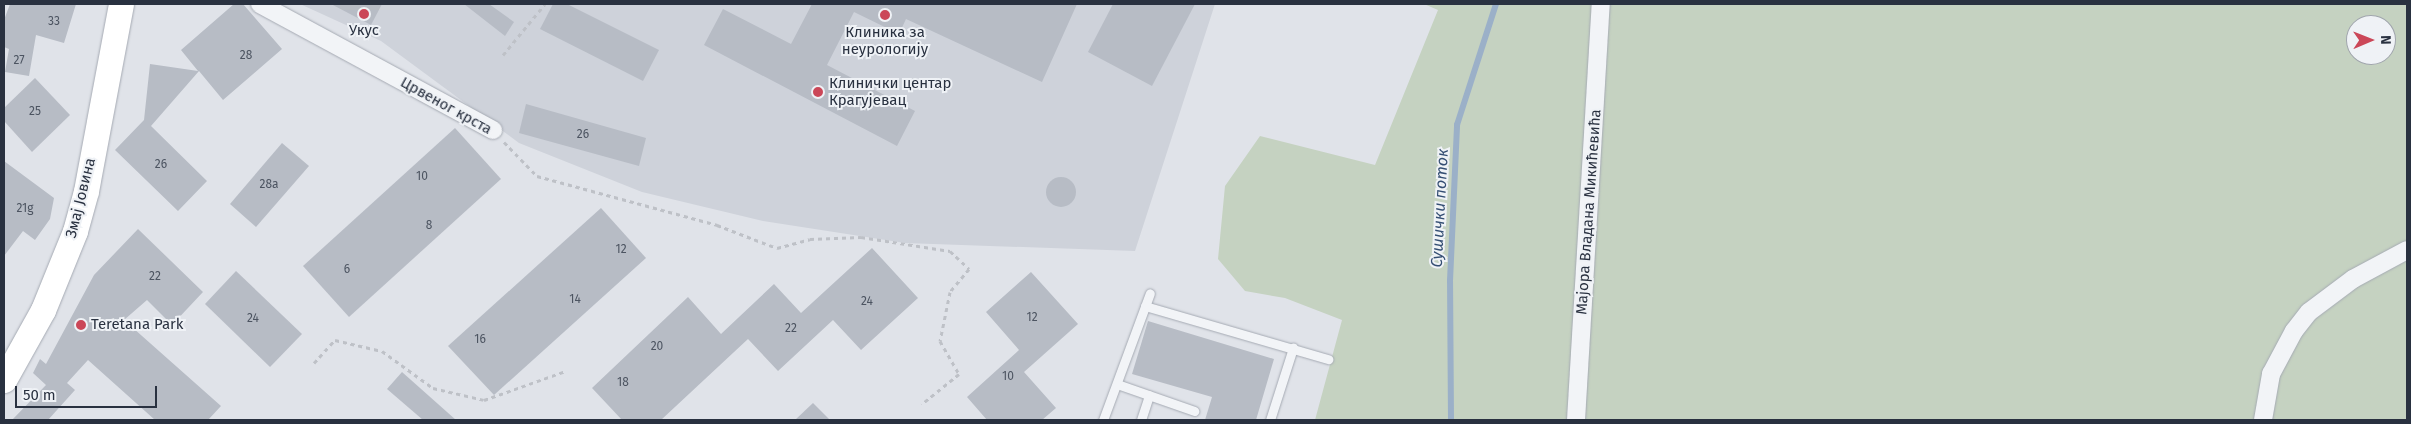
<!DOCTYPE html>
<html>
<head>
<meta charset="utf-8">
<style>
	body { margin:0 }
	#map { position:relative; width:2411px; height:424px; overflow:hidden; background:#e0e3e9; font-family:"Fira Sans",sans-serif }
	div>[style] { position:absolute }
	.built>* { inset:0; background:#ced2da }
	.green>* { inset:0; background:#c5d2c1 }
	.stream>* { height:5.5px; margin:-2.75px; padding:0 2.75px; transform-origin:2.75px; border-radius:2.75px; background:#9bb0c8 }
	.building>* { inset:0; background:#b7bcc5 }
	.round { border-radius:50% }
	.path>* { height:3px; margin-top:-1.5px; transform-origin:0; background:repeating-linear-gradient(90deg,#bec1c7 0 4px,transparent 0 8px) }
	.roads { filter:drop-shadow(0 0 1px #a5aab3) drop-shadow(0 0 1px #a5aab3) }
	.service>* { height:9px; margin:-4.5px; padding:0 4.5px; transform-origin:4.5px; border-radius:4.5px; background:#f2f4f7 }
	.minor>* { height:18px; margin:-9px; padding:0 9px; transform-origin:9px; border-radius:9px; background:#f2f4f7 }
	.secondary>* { height:25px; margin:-12.5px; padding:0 12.5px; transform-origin:12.5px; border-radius:12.5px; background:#fff }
	.dots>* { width:14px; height:14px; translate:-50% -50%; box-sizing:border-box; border:2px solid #eff2f6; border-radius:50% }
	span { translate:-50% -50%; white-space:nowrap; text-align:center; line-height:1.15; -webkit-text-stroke:4px #eff2f6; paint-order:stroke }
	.number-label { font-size:12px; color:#4c5461 }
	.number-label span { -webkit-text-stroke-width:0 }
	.poi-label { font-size:15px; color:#293140 }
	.left { translate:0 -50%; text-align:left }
	.street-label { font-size:15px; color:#293140 }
	.water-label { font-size:16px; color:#344e73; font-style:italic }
	.frame { position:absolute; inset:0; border:5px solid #293140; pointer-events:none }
	.north { position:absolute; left:2346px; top:15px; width:50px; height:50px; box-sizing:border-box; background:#eff2f6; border:1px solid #a0a5ad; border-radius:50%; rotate:89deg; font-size:14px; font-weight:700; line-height:20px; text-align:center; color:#293140 }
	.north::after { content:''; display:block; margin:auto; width:18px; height:22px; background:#cb4758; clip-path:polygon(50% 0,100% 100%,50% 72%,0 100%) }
	.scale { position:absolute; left:15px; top:386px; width:142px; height:22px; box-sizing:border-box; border:2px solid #293140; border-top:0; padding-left:6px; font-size:15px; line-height:18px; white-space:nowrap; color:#293140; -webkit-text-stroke:4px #eff2f6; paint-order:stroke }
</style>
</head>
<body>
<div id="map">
	<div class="built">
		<div style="clip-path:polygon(300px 4px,1215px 4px,1135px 251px,905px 243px,763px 221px,642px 192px,519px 143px,381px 41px)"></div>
	</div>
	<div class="green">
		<div style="clip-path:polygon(evenodd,1424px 4px,2407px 4px,2407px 420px,1315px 420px,1342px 320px,1285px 298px,1245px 291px,1218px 259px,1225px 186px,1260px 136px,1375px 165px,1438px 10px,1424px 4px,2356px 25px,2386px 25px,2386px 55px,2356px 55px,2356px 25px)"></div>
	</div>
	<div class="stream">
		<div style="left:1451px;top:420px;width:139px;rotate:-90.4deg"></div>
		<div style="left:1450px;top:281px;width:156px;rotate:-87.4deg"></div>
		<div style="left:1457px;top:125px;width:127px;rotate:-72.1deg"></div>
	</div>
	<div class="building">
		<div style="clip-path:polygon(10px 4px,76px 4px,64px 43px,36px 35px,29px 76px,5px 72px,9px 49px,4px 47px,4px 20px)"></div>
		<div style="clip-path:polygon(234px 4px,243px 4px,282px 49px,223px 100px,199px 71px,151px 126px,207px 181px,178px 211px,115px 150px,144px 120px,150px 64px,198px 71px,181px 50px)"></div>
		<div style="clip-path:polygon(331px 4px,382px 4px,371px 25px)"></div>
		<div style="clip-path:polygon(464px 4px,489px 4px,514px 22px,505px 36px)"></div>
		<div style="clip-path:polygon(553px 4px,567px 4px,659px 50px,643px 81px,540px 29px)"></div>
		<div style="clip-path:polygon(812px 4px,1077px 4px,1042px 82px,906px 19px,899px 34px,854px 12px,827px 65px,915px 111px,897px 146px,704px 45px,723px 9px,791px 44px)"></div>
		<div style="clip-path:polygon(1113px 4px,1195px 4px,1152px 86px,1088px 52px)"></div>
		<div style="clip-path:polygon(35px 78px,70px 115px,32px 152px,4px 121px,4px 108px)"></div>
		<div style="clip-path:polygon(526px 104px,646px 138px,639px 166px,519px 133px)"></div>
		<div style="clip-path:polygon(455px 128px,501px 179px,349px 317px,303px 266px)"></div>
		<div style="clip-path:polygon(282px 143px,309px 166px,256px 227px,230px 204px)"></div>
		<div style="clip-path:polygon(4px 161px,54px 198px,50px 219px,35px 240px,23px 231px,4px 256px)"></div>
		<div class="round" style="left:1046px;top:177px;width:30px;height:30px"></div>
		<div style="clip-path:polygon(601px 208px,646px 258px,494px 395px,448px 346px)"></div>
		<div style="clip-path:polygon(138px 229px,203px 292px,172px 325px,147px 300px,124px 320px,221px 406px,208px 420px,155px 420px,88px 360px,67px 383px,75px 390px,48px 420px,12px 420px,46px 385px,33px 373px,40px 359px,46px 364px,94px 275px)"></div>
		<div style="clip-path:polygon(872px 248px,918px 298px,861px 350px,833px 320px,778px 371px,748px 339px,661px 420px,622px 420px,592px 388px,688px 297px,721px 334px,774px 284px,801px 313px)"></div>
		<div style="clip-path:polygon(236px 271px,302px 334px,270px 367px,205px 304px)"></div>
		<div style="clip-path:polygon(1031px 272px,1078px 324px,1024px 372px,1056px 408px,1042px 420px,987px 420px,967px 397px,1019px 350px,986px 312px)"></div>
		<div style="clip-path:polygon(1148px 321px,1274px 359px,1256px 420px,1205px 420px,1212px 397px,1132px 374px)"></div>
		<div style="clip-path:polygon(402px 372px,456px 420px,423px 420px,387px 389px)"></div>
		<div style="clip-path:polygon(813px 403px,830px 420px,795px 420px)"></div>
	</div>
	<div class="path">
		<div style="left:503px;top:55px;width:66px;rotate:-50.5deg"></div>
		<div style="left:504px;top:142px;width:47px;rotate:45.9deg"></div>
		<div style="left:537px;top:176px;width:187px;rotate:15.2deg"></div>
		<div style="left:717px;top:225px;width:64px;rotate:21deg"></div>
		<div style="left:777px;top:248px;width:34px;rotate:-15deg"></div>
		<div style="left:810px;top:239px;width:51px;rotate:-2.2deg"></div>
		<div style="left:861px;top:237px;width:90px;rotate:8.9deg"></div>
		<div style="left:950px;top:251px;width:26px;rotate:43deg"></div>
		<div style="left:969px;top:269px;width:30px;rotate:130deg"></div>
		<div style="left:950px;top:292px;width:50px;rotate:101.5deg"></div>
		<div style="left:940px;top:341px;width:38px;rotate:60deg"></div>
		<div style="left:959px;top:374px;width:48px;rotate:141deg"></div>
		<div style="left:314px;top:363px;width:31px;rotate:-48deg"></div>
		<div style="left:335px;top:340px;width:48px;rotate:13.2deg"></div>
		<div style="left:382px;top:351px;width:63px;rotate:36deg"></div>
		<div style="left:433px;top:388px;width:52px;rotate:13.2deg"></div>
		<div style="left:484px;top:400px;width:87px;rotate:-19.5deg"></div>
	</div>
	<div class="roads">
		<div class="service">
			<div style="left:1145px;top:306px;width:191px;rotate:16.2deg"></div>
			<div style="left:1117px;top:384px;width:82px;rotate:19.3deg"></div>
			<div style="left:1103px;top:420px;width:135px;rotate:-69.7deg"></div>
			<div style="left:1141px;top:420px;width:26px;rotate:-72deg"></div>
			<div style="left:1270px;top:420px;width:76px;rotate:-72.3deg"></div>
		</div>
		<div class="minor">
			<div style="left:260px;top:4px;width:265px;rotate:28.4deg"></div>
			<div style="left:1576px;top:420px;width:417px;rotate:-86.6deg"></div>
			<div style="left:2263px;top:420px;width:47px;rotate:-80.1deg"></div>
			<div style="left:2271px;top:374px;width:49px;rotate:-61.9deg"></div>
			<div style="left:2294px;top:331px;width:24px;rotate:-52deg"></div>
			<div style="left:2309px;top:312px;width:55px;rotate:-36.9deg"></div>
			<div style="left:2353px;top:279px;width:61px;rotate:-28.2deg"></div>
		</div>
		<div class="secondary">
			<div style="left:4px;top:380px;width:80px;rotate:-60.9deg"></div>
			<div style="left:43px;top:310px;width:85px;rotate:-67.9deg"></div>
			<div style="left:75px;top:231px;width:41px;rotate:-74.6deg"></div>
			<div style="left:86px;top:191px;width:190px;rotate:-79.4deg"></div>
		</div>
	</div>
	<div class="dots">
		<div style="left:364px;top:14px;background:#cb4758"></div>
		<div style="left:885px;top:15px;background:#cb4758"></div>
		<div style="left:818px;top:92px;background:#cb4758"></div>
		<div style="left:81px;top:325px;background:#cb4758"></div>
	</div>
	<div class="number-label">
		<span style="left:54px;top:22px">33</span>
		<span style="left:246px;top:56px">28</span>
		<span style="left:19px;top:61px">27</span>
		<span style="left:35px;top:112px">25</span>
		<span style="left:583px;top:135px">26</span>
		<span style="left:161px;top:165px">26</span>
		<span style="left:422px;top:177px">10</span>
		<span style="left:269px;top:185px">28a</span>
		<span style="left:25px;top:209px">21g</span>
		<span style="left:429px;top:226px">8</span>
		<span style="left:621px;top:250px">12</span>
		<span style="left:347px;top:270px">6</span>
		<span style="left:155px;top:277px">22</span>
		<span style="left:575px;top:300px">14</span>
		<span style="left:867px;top:302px">24</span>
		<span style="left:1032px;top:318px">12</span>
		<span style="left:253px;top:319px">24</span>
		<span style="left:791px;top:329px">22</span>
		<span style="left:480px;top:340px">16</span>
		<span style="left:657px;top:347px">20</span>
		<span style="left:1008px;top:377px">10</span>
		<span style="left:623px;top:383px">18</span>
	</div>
	<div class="poi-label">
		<span style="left:364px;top:31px">Укус</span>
		<span style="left:885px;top:41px">Клиника за<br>неурологију</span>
		<span class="left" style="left:829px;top:92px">Клинички центар<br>Крагујевац</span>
		<span class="left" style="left:91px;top:325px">Teretana Park</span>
	</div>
	<div class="street-label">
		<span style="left:446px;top:106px;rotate:29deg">Црвеног крста</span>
		<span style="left:81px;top:198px;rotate:-76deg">Змај Јовина</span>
		<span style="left:1589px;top:212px;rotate:-86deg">Мајора Владана Микићевића</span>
	</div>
	<div class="water-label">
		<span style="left:1440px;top:208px;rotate:-87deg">Сушички поток</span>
	</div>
	<div class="frame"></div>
	<div class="north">N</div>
	<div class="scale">50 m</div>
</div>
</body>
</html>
